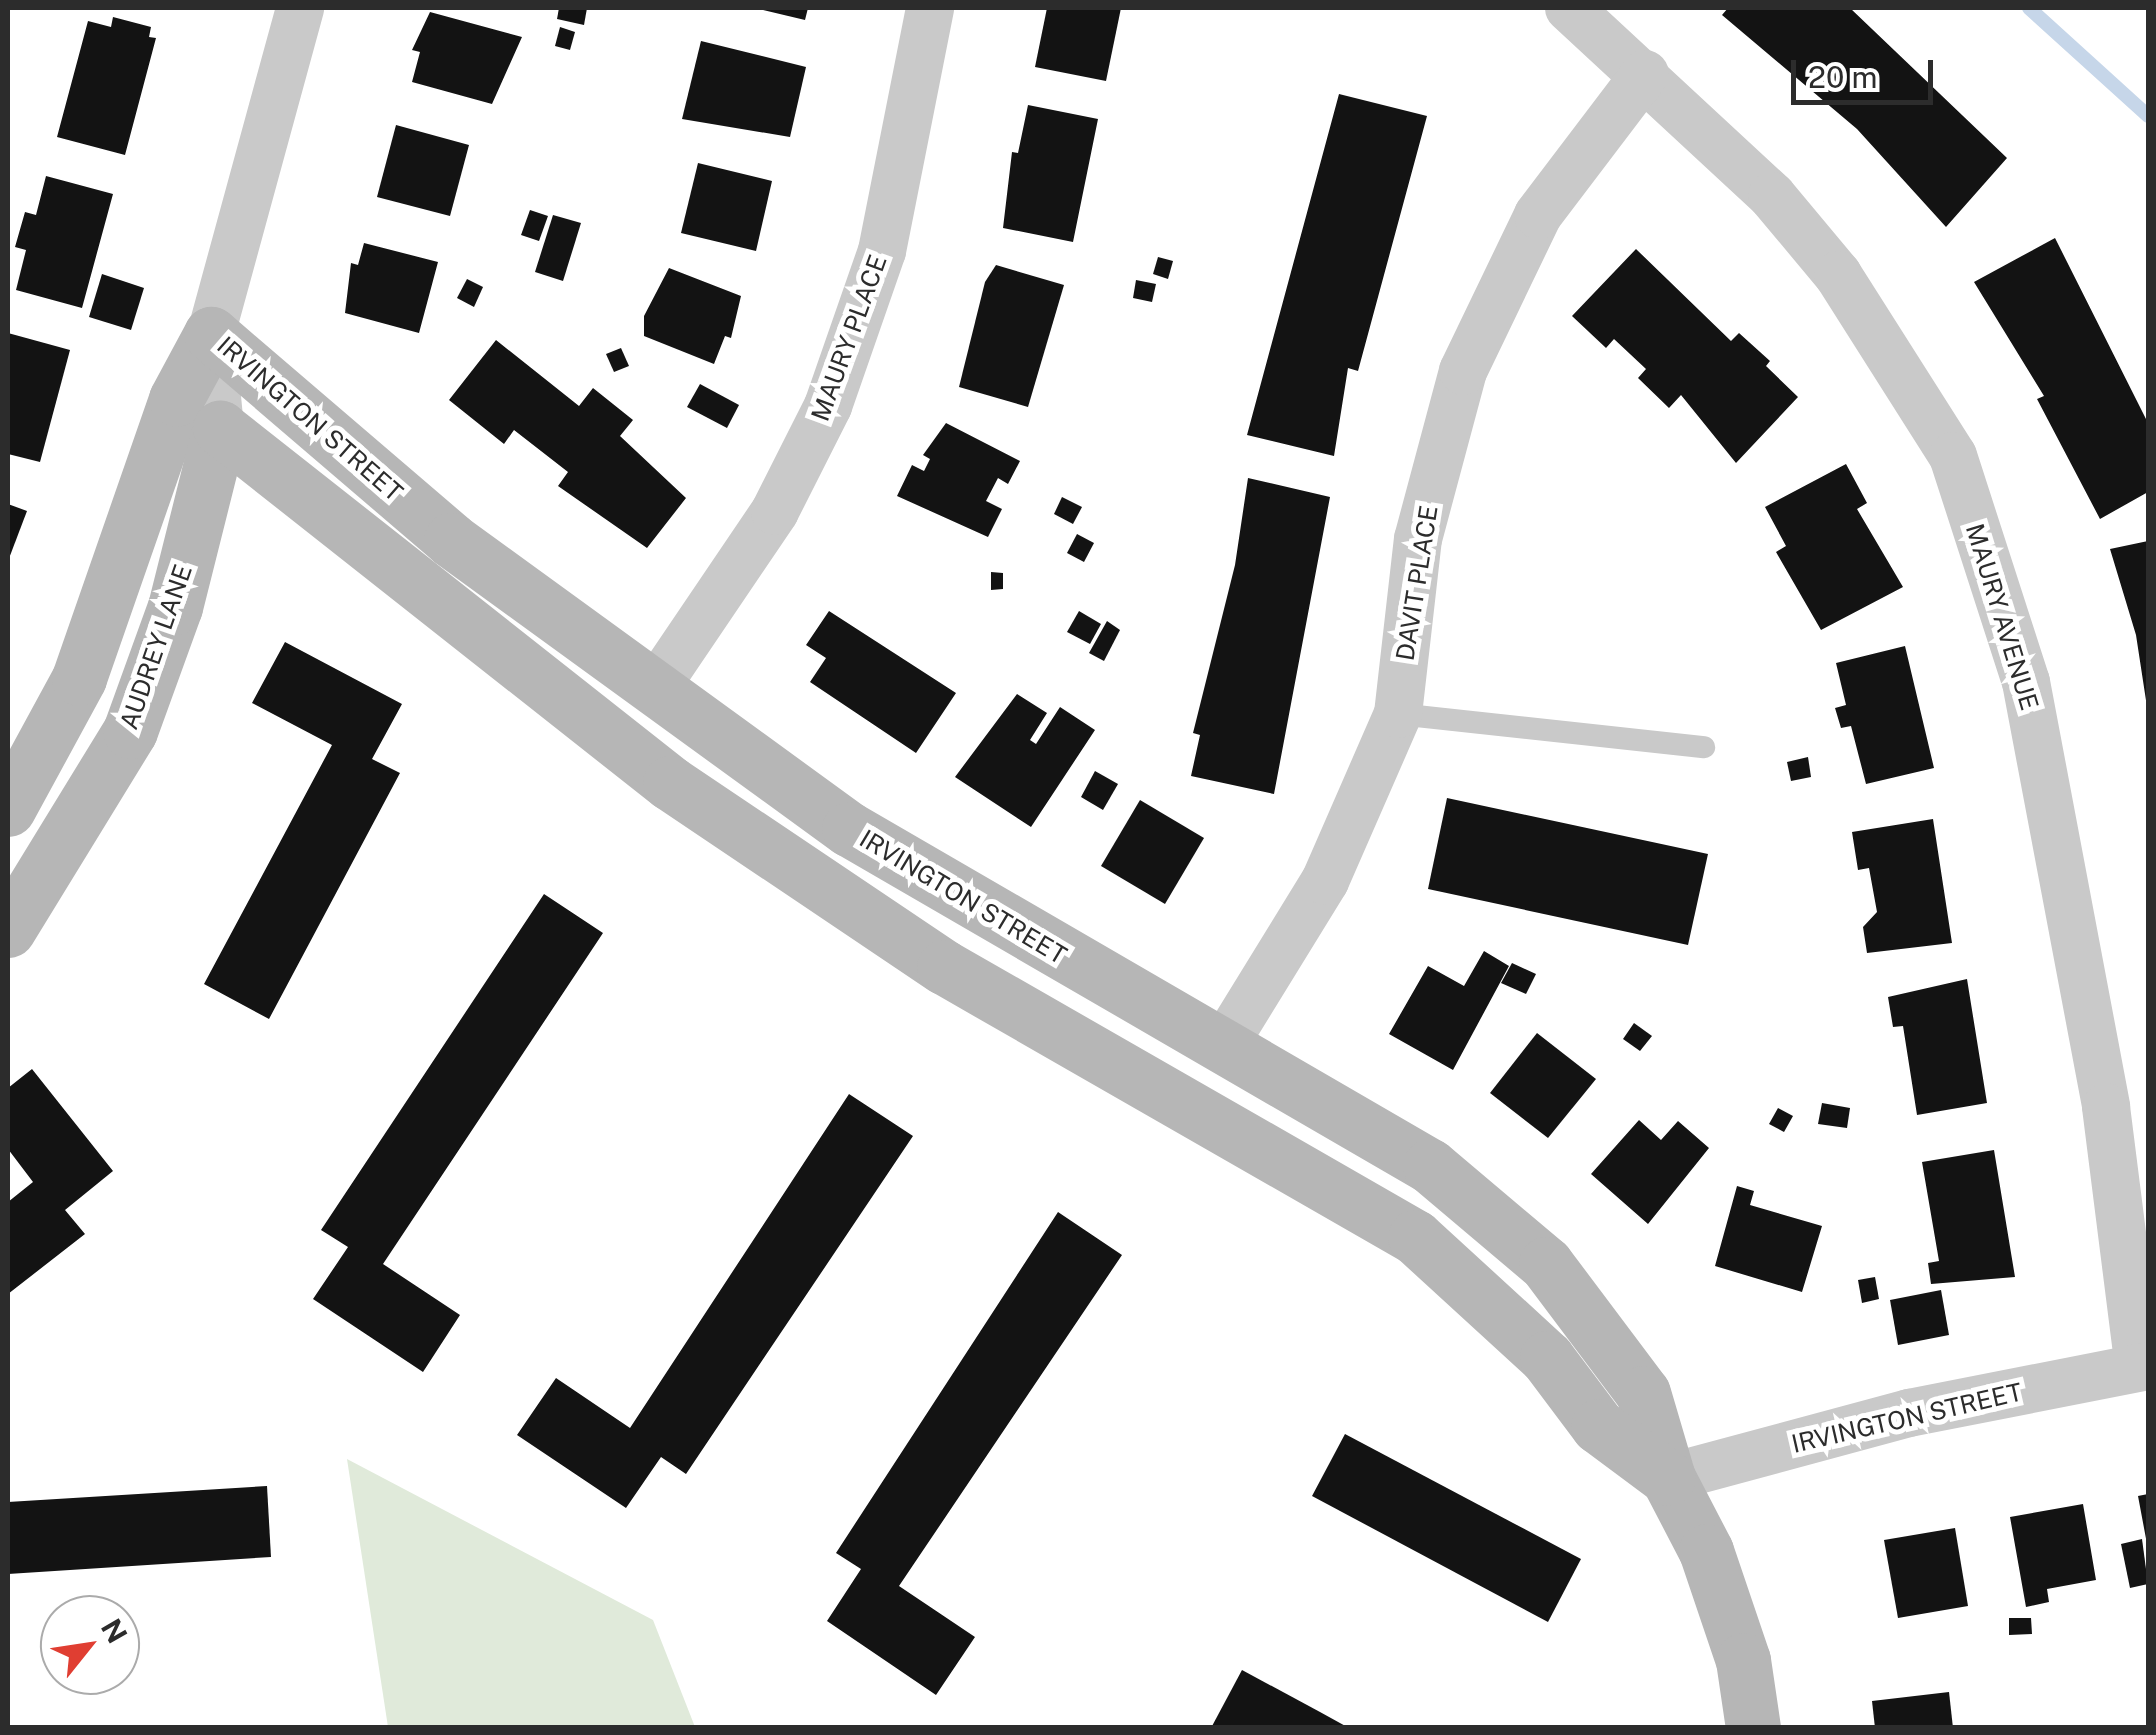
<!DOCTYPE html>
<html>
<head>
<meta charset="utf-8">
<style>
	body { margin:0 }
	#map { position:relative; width:2156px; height:1735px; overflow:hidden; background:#fff; font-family:"Public Sans",sans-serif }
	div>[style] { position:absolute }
	.green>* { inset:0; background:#e0eada }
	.stream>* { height:14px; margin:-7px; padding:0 7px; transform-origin:7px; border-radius:7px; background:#c6d6e9 }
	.building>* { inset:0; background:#131313 }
	.lane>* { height:22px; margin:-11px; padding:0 11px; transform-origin:11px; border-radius:11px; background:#c9c9c9 }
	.street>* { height:48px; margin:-24px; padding:0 24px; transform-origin:24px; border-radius:24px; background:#c9c9c9 }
	.secondary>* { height:55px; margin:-27.5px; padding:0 27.5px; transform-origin:27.5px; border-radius:27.5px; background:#b6b6b6 }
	span { translate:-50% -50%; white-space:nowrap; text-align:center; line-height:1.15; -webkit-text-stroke:10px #fff; paint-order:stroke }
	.street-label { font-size:25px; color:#2c2c2c }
	.frame { position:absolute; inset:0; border:10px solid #2c2c2c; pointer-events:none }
	.north { position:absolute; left:40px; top:1595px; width:100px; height:100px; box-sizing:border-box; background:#fff; border:2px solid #ababab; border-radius:50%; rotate:60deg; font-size:28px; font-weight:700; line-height:40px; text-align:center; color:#2c2c2c }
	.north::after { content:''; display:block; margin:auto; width:35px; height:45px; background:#e03e32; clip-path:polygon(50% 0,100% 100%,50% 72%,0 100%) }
	.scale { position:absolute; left:1791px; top:60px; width:142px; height:45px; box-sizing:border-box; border:5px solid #2c2c2c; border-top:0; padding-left:12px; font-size:30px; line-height:35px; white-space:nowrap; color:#2c2c2c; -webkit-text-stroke:8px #fff; paint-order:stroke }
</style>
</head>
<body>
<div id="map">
	<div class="green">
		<div style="clip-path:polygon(347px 1459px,653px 1620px,695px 1727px,388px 1727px)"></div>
	</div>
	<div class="stream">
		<div style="left:2029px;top:8px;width:161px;rotate:42.2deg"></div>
	</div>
	<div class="building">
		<div style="clip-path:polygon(559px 8px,587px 8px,584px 25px,557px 19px)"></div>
		<div style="clip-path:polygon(755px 8px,808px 8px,805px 20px)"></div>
		<div style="clip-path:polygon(1047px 8px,1121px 8px,1106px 81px,1035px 67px)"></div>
		<div style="clip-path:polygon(1728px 8px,1850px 8px,2007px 158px,1946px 227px,1857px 129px,1722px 15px)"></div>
		<div style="clip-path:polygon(430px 12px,522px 37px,492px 104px,412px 82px,420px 52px,412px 50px)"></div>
		<div style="clip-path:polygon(113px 17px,151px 27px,149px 37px,156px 38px,125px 155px,57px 137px,88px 21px,111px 27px)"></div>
		<div style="clip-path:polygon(560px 27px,575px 32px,570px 50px,555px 46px)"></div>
		<div style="clip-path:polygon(701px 41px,806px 67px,790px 137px,682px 119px)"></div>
		<div style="clip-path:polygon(1339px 94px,1427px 116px,1358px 371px,1348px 368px,1334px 456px,1247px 435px)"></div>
		<div style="clip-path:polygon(1028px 105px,1098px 119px,1073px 242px,1003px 228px,1012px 152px,1018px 153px)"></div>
		<div style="clip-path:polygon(396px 125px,469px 145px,450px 216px,377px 197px)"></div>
		<div style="clip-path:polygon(698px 163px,772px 181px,756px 251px,681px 233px)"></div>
		<div style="clip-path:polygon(46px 176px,113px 194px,82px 308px,16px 290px,26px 250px,15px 247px,25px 212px,36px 215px)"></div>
		<div style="clip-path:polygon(530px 210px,548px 216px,539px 241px,521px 235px)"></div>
		<div style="clip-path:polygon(553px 215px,581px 223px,563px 281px,535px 272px)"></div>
		<div style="clip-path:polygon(2055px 238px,2148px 423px,2148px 492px,2100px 519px,2037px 399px,2044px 396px,1974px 282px)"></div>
		<div style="clip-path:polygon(364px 243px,438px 262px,419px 333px,345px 313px,351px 263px,358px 265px)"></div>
		<div style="clip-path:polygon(1636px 249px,1731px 341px,1739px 333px,1770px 361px,1766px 366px,1798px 397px,1736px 463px,1681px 395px,1669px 408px,1638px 378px,1646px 369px,1614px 339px,1606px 348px,1572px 316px)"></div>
		<div style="clip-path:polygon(1158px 257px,1173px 261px,1168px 279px,1153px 274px)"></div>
		<div style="clip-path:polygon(996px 265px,1064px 285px,1028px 407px,959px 387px,985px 282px)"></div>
		<div style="clip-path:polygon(669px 268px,741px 296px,731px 338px,725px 336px,714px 364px,644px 336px,644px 316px)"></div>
		<div style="clip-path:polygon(102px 274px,144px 288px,131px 330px,89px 317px)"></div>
		<div style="clip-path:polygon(467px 279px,483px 287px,474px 307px,457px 298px)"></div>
		<div style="clip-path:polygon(1136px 280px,1156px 284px,1152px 302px,1133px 298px)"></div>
		<div style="clip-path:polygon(8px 333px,70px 350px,40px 462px,8px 454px)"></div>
		<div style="clip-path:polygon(496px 340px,579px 406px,593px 388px,633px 420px,620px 436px,686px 498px,647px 548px,558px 486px,568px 472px,514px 430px,504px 444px,449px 400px)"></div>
		<div style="clip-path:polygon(621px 348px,629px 366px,614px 372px,606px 354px)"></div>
		<div style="clip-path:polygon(700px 384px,739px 405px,727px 428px,687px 407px)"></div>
		<div style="clip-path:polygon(946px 423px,1020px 461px,1008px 484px,998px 478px,986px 501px,1002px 509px,988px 537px,897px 496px,912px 465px,924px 471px,930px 459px,923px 455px)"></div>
		<div style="clip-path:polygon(1846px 464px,1867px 503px,1857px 509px,1903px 587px,1821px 630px,1776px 552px,1786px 546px,1765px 507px)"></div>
		<div style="clip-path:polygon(1248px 478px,1330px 497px,1274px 794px,1191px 776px,1200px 735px,1193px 733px,1235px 565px)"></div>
		<div style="clip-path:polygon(1062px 497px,1082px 507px,1073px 524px,1054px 514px)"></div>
		<div style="clip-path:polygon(8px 504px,27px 511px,8px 561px)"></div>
		<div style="clip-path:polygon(1077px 534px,1094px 543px,1084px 562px,1067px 553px)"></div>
		<div style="clip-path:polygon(2148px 541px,2148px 706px,2147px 707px,2136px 635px,2110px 549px)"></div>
		<div style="clip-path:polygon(991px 572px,1003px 573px,1003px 589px,991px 590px)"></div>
		<div style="clip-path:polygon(829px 611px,956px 693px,916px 753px,810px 682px,826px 658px,806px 645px)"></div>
		<div style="clip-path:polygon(1079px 611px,1101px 624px,1090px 644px,1067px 632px)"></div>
		<div style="clip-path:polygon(1107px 621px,1120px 630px,1104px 661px,1089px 653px)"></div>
		<div style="clip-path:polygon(285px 642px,402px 704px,372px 759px,400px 773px,269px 1019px,204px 984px,332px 745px,252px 703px)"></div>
		<div style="clip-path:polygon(1905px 646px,1934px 768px,1866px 784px,1851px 726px,1841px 728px,1835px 708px,1846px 705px,1836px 663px)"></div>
		<div style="clip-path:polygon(1017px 694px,1047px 713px,1030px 740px,1036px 744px,1060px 707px,1095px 730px,1031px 827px,955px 777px)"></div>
		<div style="clip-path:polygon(1808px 757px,1811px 777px,1791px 781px,1787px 762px)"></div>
		<div style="clip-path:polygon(1095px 771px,1118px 784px,1103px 810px,1081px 797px)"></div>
		<div style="clip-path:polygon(1447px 798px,1708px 854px,1688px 945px,1428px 889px)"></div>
		<div style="clip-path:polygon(1140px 800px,1204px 838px,1165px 904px,1101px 866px)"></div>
		<div style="clip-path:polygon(1933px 819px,1952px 943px,1867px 953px,1863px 927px,1877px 912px,1869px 868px,1858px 870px,1852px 832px)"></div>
		<div style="clip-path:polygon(544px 894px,603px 933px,383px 1264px,460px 1315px,423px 1372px,313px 1299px,348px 1247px,321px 1230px)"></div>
		<div style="clip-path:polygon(1484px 951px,1509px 966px,1453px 1070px,1389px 1034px,1428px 966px,1464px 986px)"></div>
		<div style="clip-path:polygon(1512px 963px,1536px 974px,1526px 994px,1501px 983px)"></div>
		<div style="clip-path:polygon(1967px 979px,1987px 1103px,1917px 1115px,1903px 1026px,1893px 1027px,1888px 997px)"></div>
		<div style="clip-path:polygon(1634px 1023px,1652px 1036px,1640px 1051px,1623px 1039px)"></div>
		<div style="clip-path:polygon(1537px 1033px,1596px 1079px,1548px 1138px,1490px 1093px)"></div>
		<div style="clip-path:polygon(32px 1069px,113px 1171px,65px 1210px,85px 1234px,8px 1294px,8px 1202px,33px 1182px,8px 1149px,8px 1088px)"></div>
		<div style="clip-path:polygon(849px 1094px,913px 1136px,686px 1474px,661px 1457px,626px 1508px,517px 1435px,556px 1378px,630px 1428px)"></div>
		<div style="clip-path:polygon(1822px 1103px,1850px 1108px,1847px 1128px,1818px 1124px)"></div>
		<div style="clip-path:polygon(1778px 1108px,1793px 1116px,1784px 1132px,1769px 1124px)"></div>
		<div style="clip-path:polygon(1639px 1120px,1661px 1140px,1678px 1121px,1709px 1148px,1648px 1224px,1591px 1174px)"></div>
		<div style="clip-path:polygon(1994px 1150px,2015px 1277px,1931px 1284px,1928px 1263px,1939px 1261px,1922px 1162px)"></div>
		<div style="clip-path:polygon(1737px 1186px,1754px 1191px,1750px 1205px,1822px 1226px,1802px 1292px,1715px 1266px)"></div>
		<div style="clip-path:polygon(1058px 1212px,1122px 1255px,899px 1586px,975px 1637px,936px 1695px,827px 1621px,861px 1569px,836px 1553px)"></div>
		<div style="clip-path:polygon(1875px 1277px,1879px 1299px,1862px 1303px,1858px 1280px)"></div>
		<div style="clip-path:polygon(1941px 1290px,1949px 1335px,1898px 1345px,1890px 1300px)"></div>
		<div style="clip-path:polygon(1345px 1434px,1581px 1559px,1548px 1622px,1312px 1496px)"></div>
		<div style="clip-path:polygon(267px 1486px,271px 1557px,8px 1574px,8px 1502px)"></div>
		<div style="clip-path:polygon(2148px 1494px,2148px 1544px,2147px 1544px,2138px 1496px)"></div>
		<div style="clip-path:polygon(2083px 1504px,2096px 1580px,2047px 1589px,2049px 1602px,2026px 1607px,2010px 1517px)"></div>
		<div style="clip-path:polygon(1955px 1528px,1968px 1606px,1898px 1618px,1884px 1540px)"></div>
		<div style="clip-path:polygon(2142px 1539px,2148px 1584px,2130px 1588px,2121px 1544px)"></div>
		<div style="clip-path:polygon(2009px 1618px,2031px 1618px,2032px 1634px,2009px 1635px)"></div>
		<div style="clip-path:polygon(1242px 1670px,1320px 1712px,1349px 1728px,1211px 1728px)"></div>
		<div style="clip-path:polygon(1949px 1692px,1953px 1728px,1875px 1728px,1872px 1701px)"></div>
	</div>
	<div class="lane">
		<div style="left:1398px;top:714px;width:308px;rotate:6.2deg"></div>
	</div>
	<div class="street">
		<div style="left:1569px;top:8px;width:277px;rotate:42.8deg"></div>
		<div style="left:1772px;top:196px;width:103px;rotate:50.1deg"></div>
		<div style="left:1838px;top:275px;width:214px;rotate:57.6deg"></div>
		<div style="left:1953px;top:456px;width:237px;rotate:72.1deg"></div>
		<div style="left:2026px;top:682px;width:432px;rotate:79.3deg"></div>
		<div style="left:2106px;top:1107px;width:262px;rotate:82.8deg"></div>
		<div style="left:220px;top:428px;width:94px;rotate:-95.5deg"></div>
		<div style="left:211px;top:334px;width:338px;rotate:-74.7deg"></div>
		<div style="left:656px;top:687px;width:212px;rotate:-55.9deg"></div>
		<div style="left:775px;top:511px;width:118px;rotate:-63.2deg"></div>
		<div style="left:828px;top:406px;width:164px;rotate:-70.8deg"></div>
		<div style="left:882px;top:251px;width:248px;rotate:-78.8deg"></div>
		<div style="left:1224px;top:1045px;width:193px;rotate:-58.4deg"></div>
		<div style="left:1325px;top:881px;width:182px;rotate:-66.4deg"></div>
		<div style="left:1398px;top:714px;width:176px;rotate:-83.5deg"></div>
		<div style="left:1418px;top:539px;width:174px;rotate:-75deg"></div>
		<div style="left:1463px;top:371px;width:173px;rotate:-64.3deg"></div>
		<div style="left:1538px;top:215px;width:177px;rotate:-52.8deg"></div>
		<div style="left:1668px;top:1478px;width:250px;rotate:-15.1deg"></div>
		<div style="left:1909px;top:1413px;width:244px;rotate:-11.1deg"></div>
	</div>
	<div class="secondary">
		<div style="left:8px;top:809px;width:149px;rotate:-61.5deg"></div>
		<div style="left:79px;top:678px;width:295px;rotate:-70.8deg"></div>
		<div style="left:176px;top:399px;width:74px;rotate:-61.7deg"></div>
		<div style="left:211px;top:334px;width:316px;rotate:40.6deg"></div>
		<div style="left:451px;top:540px;width:492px;rotate:36deg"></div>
		<div style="left:849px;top:829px;width:672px;rotate:30.12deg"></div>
		<div style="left:1430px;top:1166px;width:152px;rotate:40.2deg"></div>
		<div style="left:1546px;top:1264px;width:161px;rotate:53.1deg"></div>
		<div style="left:1643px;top:1393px;width:89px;rotate:73.6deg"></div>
		<div style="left:1668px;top:1478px;width:82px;rotate:62.5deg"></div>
		<div style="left:1706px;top:1551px;width:115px;rotate:71.3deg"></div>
		<div style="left:1743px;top:1660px;width:69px;rotate:81.6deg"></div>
		<div style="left:8px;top:930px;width:233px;rotate:-58.5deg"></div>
		<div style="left:130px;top:731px;width:132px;rotate:-70.1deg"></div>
		<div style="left:175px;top:607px;width:185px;rotate:-75.9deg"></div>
		<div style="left:220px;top:428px;width:573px;rotate:38.27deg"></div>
		<div style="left:670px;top:783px;width:330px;rotate:33.9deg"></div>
		<div style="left:944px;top:967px;width:543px;rotate:29.82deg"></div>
		<div style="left:1415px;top:1237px;width:179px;rotate:42.5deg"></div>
		<div style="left:1547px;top:1358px;width:85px;rotate:53.1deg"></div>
		<div style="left:1598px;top:1426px;width:87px;rotate:36.6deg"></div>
	</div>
	<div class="street-label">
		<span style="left:849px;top:338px;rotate:-70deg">MAURY PLACE</span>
		<span style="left:310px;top:419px;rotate:41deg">IRVINGTON STREET</span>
		<span style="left:1417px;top:583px;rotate:-81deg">DAVIT PLACE</span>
		<span style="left:2002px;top:617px;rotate:73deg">MAURY AVENUE</span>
		<span style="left:156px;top:647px;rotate:-71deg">AUDREY LANE</span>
		<span style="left:963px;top:897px;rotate:31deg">IRVINGTON STREET</span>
		<span style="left:1907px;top:1418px;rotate:-13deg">IRVINGTON STREET</span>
	</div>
	<div class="frame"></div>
	<div class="north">N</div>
	<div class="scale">20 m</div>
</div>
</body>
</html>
